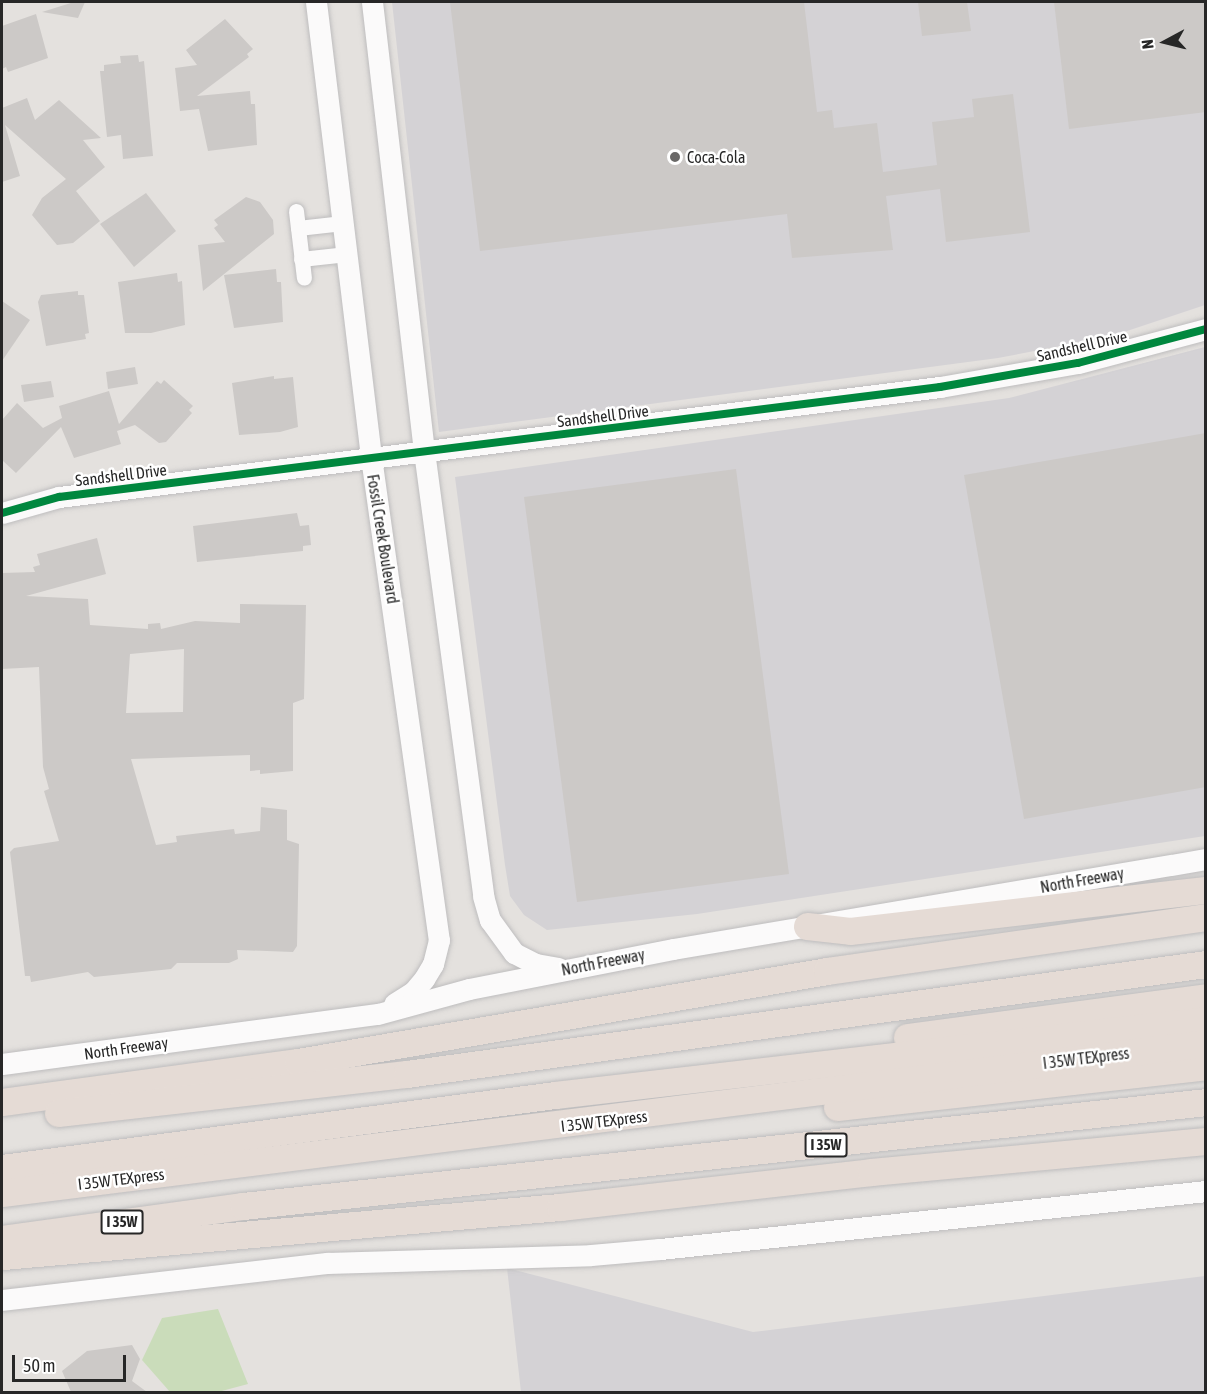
<!DOCTYPE html>
<html>
<head>
<meta charset="utf-8">
<style>
	body { margin:0 }
	#map { position:relative; width:1207px; height:1394px; overflow:hidden; background:#e4e1de; font-family:"Asap Condensed",sans-serif }
	div>[style] { position:absolute }
	.industrial>* { inset:0; background:#d4d2d5 }
	.green>* { inset:0; background:#cadcba }
	.building>* { inset:0; background:#ccc9c7 }
	.roads { filter:drop-shadow(0 0 2px #bebdbe) drop-shadow(0 0 2px #bebdbe) }
	.street>* { height:15px; margin:-7.5px; padding:0 7.5px; transform-origin:7.5px; border-radius:7.5px; background:#fbfafa }
	.secondary>* { height:21px; margin:-10.5px; padding:0 10.5px; transform-origin:10.5px; border-radius:10.5px; background:#fbfafa }
	.highway>* { height:27px; margin:-13.5px; padding:0 13.5px; transform-origin:13.5px; border-radius:13.5px; background:#e5dbd5 }
	.cycleway>* { height:8px; margin:-4px; padding:0 4px; transform-origin:4px; border-radius:4px; background:#00873e }
	.dots>* { width:16px; height:16px; translate:-50% -50%; box-sizing:border-box; border:3px solid #fff; border-radius:50% }
	span { translate:-50% -50%; white-space:nowrap; text-align:center; line-height:1.15; -webkit-text-stroke:5px #fff; paint-order:stroke }
	.shield-label span { padding:2px 4px; background:#fff; border:2px solid; border-radius:4px; -webkit-text-stroke-width:0 }
	.shield-label { font-size:15px; color:#272727; font-weight:700 }
	.poi-label { font-size:16px; color:#272727 }
	.left { translate:0 -50%; text-align:left }
	.street-label { font-size:16px; color:#272727 }
	.frame { position:absolute; inset:0; border:3px solid #272727; pointer-events:none }
	.north { position:absolute; left:1135px; top:12px; width:60px; height:60px; -webkit-text-stroke:4px #fff; paint-order:stroke; rotate:263deg; font-size:16px; font-weight:700; line-height:24px; text-align:center; color:#272727 }
	.north::after { content:''; display:block; margin:auto; width:21px; height:27px; background:#272727; clip-path:polygon(50% 0,100% 100%,50% 72%,0 100%) }
	.scale { position:absolute; left:12px; top:1355px; width:114px; height:27px; box-sizing:border-box; border:3px solid #272727; border-top:0; padding-left:8px; font-size:18px; line-height:21px; white-space:nowrap; color:#272727; -webkit-text-stroke:4px #fff; paint-order:stroke }
</style>
</head>
<body>
<div id="map">
	<div class="industrial">
		<div style="clip-path:polygon(392px 2px,1205px 2px,1205px 305px,1112px 336px,998px 358px,439px 432px)"></div>
		<div style="clip-path:polygon(1205px 347px,1205px 836px,697px 914px,547px 930px,524px 915px,510px 896px,505px 865px,455px 477px,1009px 398px)"></div>
		<div style="clip-path:polygon(507px 1268px,753px 1332px,1205px 1276px,1205px 1392px,521px 1392px)"></div>
	</div>
	<div class="green">
		<div style="clip-path:polygon(218px 1309px,248px 1384px,218px 1392px,170px 1392px,142px 1360px,162px 1318px)"></div>
	</div>
	<div class="building">
		<div style="clip-path:polygon(74px 2px,85px 2px,78px 18px,42px 12px)"></div>
		<div style="clip-path:polygon(450px 2px,804px 2px,817px 112px,832px 110px,834px 128px,877px 123px,883px 172px,937px 165px,932px 122px,974px 117px,972px 99px,1013px 94px,1030px 232px,946px 242px,940px 189px,886px 196px,893px 250px,792px 258px,787px 214px,480px 251px)"></div>
		<div style="clip-path:polygon(918px 2px,967px 2px,971px 31px,922px 36px)"></div>
		<div style="clip-path:polygon(1054px 2px,1206px 2px,1206px 112px,1069px 129px)"></div>
		<div style="clip-path:polygon(36px 14px,48px 58px,8px 72px,6px 67px,2px 69px,2px 26px)"></div>
		<div style="clip-path:polygon(225px 19px,253px 49px,247px 54px,249px 57px,197px 96px,250px 91px,251px 104px,255px 104px,257px 145px,208px 151px,199px 109px,180px 111px,175px 68px,197px 65px,186px 50px)"></div>
		<div style="clip-path:polygon(138px 55px,139px 62px,144px 61px,153px 156px,123px 159px,121px 135px,107px 137px,100px 71px,104px 71px,104px 65px,121px 63px,120px 56px)"></div>
		<div style="clip-path:polygon(27px 98px,35px 120px,59px 100px,101px 138px,83px 140px,105px 167px,76px 191px,100px 221px,73px 243px,57px 245px,32px 215px,42px 198px,66px 179px,5px 125px,20px 176px,2px 182px,2px 108px)"></div>
		<div style="clip-path:polygon(146px 193px,176px 231px,134px 267px,100px 224px)"></div>
		<div style="clip-path:polygon(246px 197px,260px 202px,273px 220px,274px 234px,203px 291px,198px 245px,225px 242px,214px 228px,218px 225px,214px 220px)"></div>
		<div style="clip-path:polygon(276px 269px,277px 282px,281px 282px,283px 322px,234px 328px,224px 275px)"></div>
		<div style="clip-path:polygon(177px 273px,178px 282px,182px 281px,185px 325px,151px 333px,125px 333px,118px 282px)"></div>
		<div style="clip-path:polygon(78px 291px,78px 295px,84px 295px,89px 333px,85px 334px,86px 339px,46px 346px,38px 302px,41px 295px)"></div>
		<div style="clip-path:polygon(2px 301px,30px 320px,2px 361px)"></div>
		<div style="clip-path:polygon(135px 367px,138px 384px,108px 389px,106px 372px)"></div>
		<div style="clip-path:polygon(274px 376px,274px 379px,293px 377px,298px 427px,280px 432px,239px 435px,232px 383px)"></div>
		<div style="clip-path:polygon(164px 380px,193px 406px,189px 410px,192px 413px,166px 442px,159px 443px,135px 425px,117px 431px,121px 444px,74px 458px,61px 427px,16px 473px,2px 460px,2px 420px,17px 403px,43px 428px,62px 418px,59px 406px,109px 391px,119px 424px,157px 381px,161px 384px)"></div>
		<div style="clip-path:polygon(51px 381px,54px 397px,24px 402px,21px 385px)"></div>
		<div style="clip-path:polygon(1206px 433px,1206px 787px,1024px 819px,964px 475px)"></div>
		<div style="clip-path:polygon(736px 469px,789px 874px,577px 902px,524px 497px)"></div>
		<div style="clip-path:polygon(297px 513px,300px 526px,309px 525px,311px 545px,303px 546px,303px 551px,197px 562px,193px 526px)"></div>
		<div style="clip-path:polygon(evenodd,97px 538px,106px 574px,26px 596px,88px 599px,90px 625px,148px 629px,148px 624px,160px 623px,161px 629px,195px 621px,240px 623px,240px 604px,306px 605px,304px 699px,293px 703px,293px 771px,260px 774px,260px 770px,250px 771px,250px 755px,131px 759px,156px 845px,177px 842px,176px 836px,234px 829px,235px 834px,260px 831px,261px 807px,287px 810px,287px 840px,299px 844px,297px 946px,293px 952px,237px 950px,238px 959px,229px 963px,177px 963px,171px 969px,94px 977px,88px 972px,31px 982px,30px 976px,25px 976px,10px 852px,14px 848px,59px 841px,44px 791px,49px 789px,43px 767px,39px 667px,2px 669px,2px 573px,35px 572px,33px 567px,40px 565px,37px 554px,97px 538px,184px 649px,183px 712px,126px 713px,130px 654px,184px 649px)"></div>
		<div style="clip-path:polygon(132px 1345px,140px 1359px,132px 1381px,147px 1392px,71px 1392px,62px 1371px,87px 1351px)"></div>
	</div>
	<div class="roads">
		<div class="street">
			<div style="left:296px;top:211px;width:67px;rotate:83.2deg"></div>
			<div style="left:298px;top:228px;width:45px;rotate:-6.3deg"></div>
			<div style="left:301px;top:259px;width:46px;rotate:-6.2deg"></div>
		</div>
		<div class="secondary">
			<div style="left:316px;top:2px;width:458px;rotate:83.1deg"></div>
			<div style="left:371px;top:457px;width:488px;rotate:82deg"></div>
			<div style="left:439px;top:940px;width:25px;rotate:104deg"></div>
			<div style="left:433px;top:964px;width:17px;rotate:121deg"></div>
			<div style="left:424px;top:979px;width:17px;rotate:130deg"></div>
			<div style="left:413px;top:992px;width:22px;rotate:148deg"></div>
			<div style="left:372px;top:2px;width:452px;rotate:83.4deg"></div>
			<div style="left:424px;top:451px;width:449px;rotate:82.4deg"></div>
			<div style="left:483px;top:896px;width:25px;rotate:74deg"></div>
			<div style="left:490px;top:920px;width:41px;rotate:54deg"></div>
			<div style="left:514px;top:953px;width:25px;rotate:27deg"></div>
			<div style="left:536px;top:964px;width:23px;rotate:10deg"></div>
			<div style="left:2px;top:513px;width:59px;rotate:-15.7deg"></div>
			<div style="left:59px;top:497px;width:888px;rotate:-7.12deg"></div>
			<div style="left:940px;top:387px;width:140px;rotate:-9.9deg"></div>
			<div style="left:1078px;top:363px;width:132px;rotate:-14.9deg"></div>
			<div style="left:2px;top:1064px;width:379px;rotate:-7.6deg"></div>
			<div style="left:378px;top:1014px;width:94px;rotate:-15.4deg"></div>
			<div style="left:469px;top:989px;width:208px;rotate:-11.1deg"></div>
			<div style="left:673px;top:949px;width:541px;rotate:-9.58deg"></div>
			<div style="left:2px;top:1300px;width:327px;rotate:-6.5deg"></div>
			<div style="left:327px;top:1263px;width:264px;rotate:-1.7deg"></div>
			<div style="left:591px;top:1255px;width:69px;rotate:-5deg"></div>
			<div style="left:660px;top:1249px;width:549px;rotate:-6.06deg"></div>
		</div>
		<div class="highway">
			<div style="left:807px;top:926px;width:43px;rotate:6.6deg"></div>
			<div style="left:850px;top:931px;width:358px;rotate:-6.6deg"></div>
			<div style="left:907px;top:1037px;width:302px;rotate:-7.6deg"></div>
			<div style="left:2px;top:1102px;width:299px;rotate:-7.7deg"></div>
			<div style="left:298px;top:1062px;width:537px;rotate:-9.76deg"></div>
			<div style="left:827px;top:971px;width:383px;rotate:-8.1deg"></div>
			<div style="left:837px;top:1107px;width:371px;rotate:-6.3deg"></div>
			<div style="left:58px;top:1113px;width:351px;rotate:-6.4deg"></div>
			<div style="left:407px;top:1074px;width:807px;rotate:-7.84deg"></div>
			<div style="left:2px;top:1168px;width:558px;rotate:-7.52deg"></div>
			<div style="left:555px;top:1095px;width:655px;rotate:-6.57deg"></div>
			<div style="left:2px;top:1193px;width:1213px;rotate:-7.1deg"></div>
			<div style="left:2px;top:1239px;width:243px;rotate:-7.8deg"></div>
			<div style="left:243px;top:1206px;width:969px;rotate:-6.16deg"></div>
			<div style="left:3px;top:1256px;width:559px;rotate:-5.03deg"></div>
			<div style="left:560px;top:1207px;width:313px;rotate:-6.4deg"></div>
			<div style="left:871px;top:1172px;width:336px;rotate:-5.3deg"></div>
		</div>
	</div>
	<div class="cycleway">
		<div style="left:2px;top:513px;width:59px;rotate:-15.7deg"></div>
		<div style="left:59px;top:497px;width:888px;rotate:-7.12deg"></div>
		<div style="left:940px;top:387px;width:140px;rotate:-9.9deg"></div>
		<div style="left:1078px;top:363px;width:132px;rotate:-14.9deg"></div>
	</div>
	<div class="dots">
		<div style="left:675px;top:157px;background:#696867"></div>
	</div>
	<div class="shield-label">
		<span style="left:826px;top:1145px">I 35W</span>
		<span style="left:122px;top:1222px">I 35W</span>
	</div>
	<div class="poi-label">
		<span class="left" style="left:687px;top:157px">Coca-Cola</span>
	</div>
	<div class="street-label">
		<span style="left:1082px;top:346px;rotate:-13deg">Sandshell Drive</span>
		<span style="left:603px;top:416px;rotate:-7deg">Sandshell Drive</span>
		<span style="left:121px;top:475px;rotate:-7deg">Sandshell Drive</span>
		<span style="left:383px;top:539px;rotate:81deg">Fossil Creek Boulevard</span>
		<span style="left:1082px;top:880px;rotate:-10deg">North Freeway</span>
		<span style="left:603px;top:962px;rotate:-11deg">North Freeway</span>
		<span style="left:126px;top:1048px;rotate:-8deg">North Freeway</span>
		<span style="left:1086px;top:1058px;rotate:-7deg">I 35W TEXpress</span>
		<span style="left:604px;top:1121px;rotate:-7deg">I 35W TEXpress</span>
		<span style="left:121px;top:1179px;rotate:-7deg">I 35W TEXpress</span>
	</div>
	<div class="frame"></div>
	<div class="north">N</div>
	<div class="scale">50 m</div>
</div>
</body>
</html>
